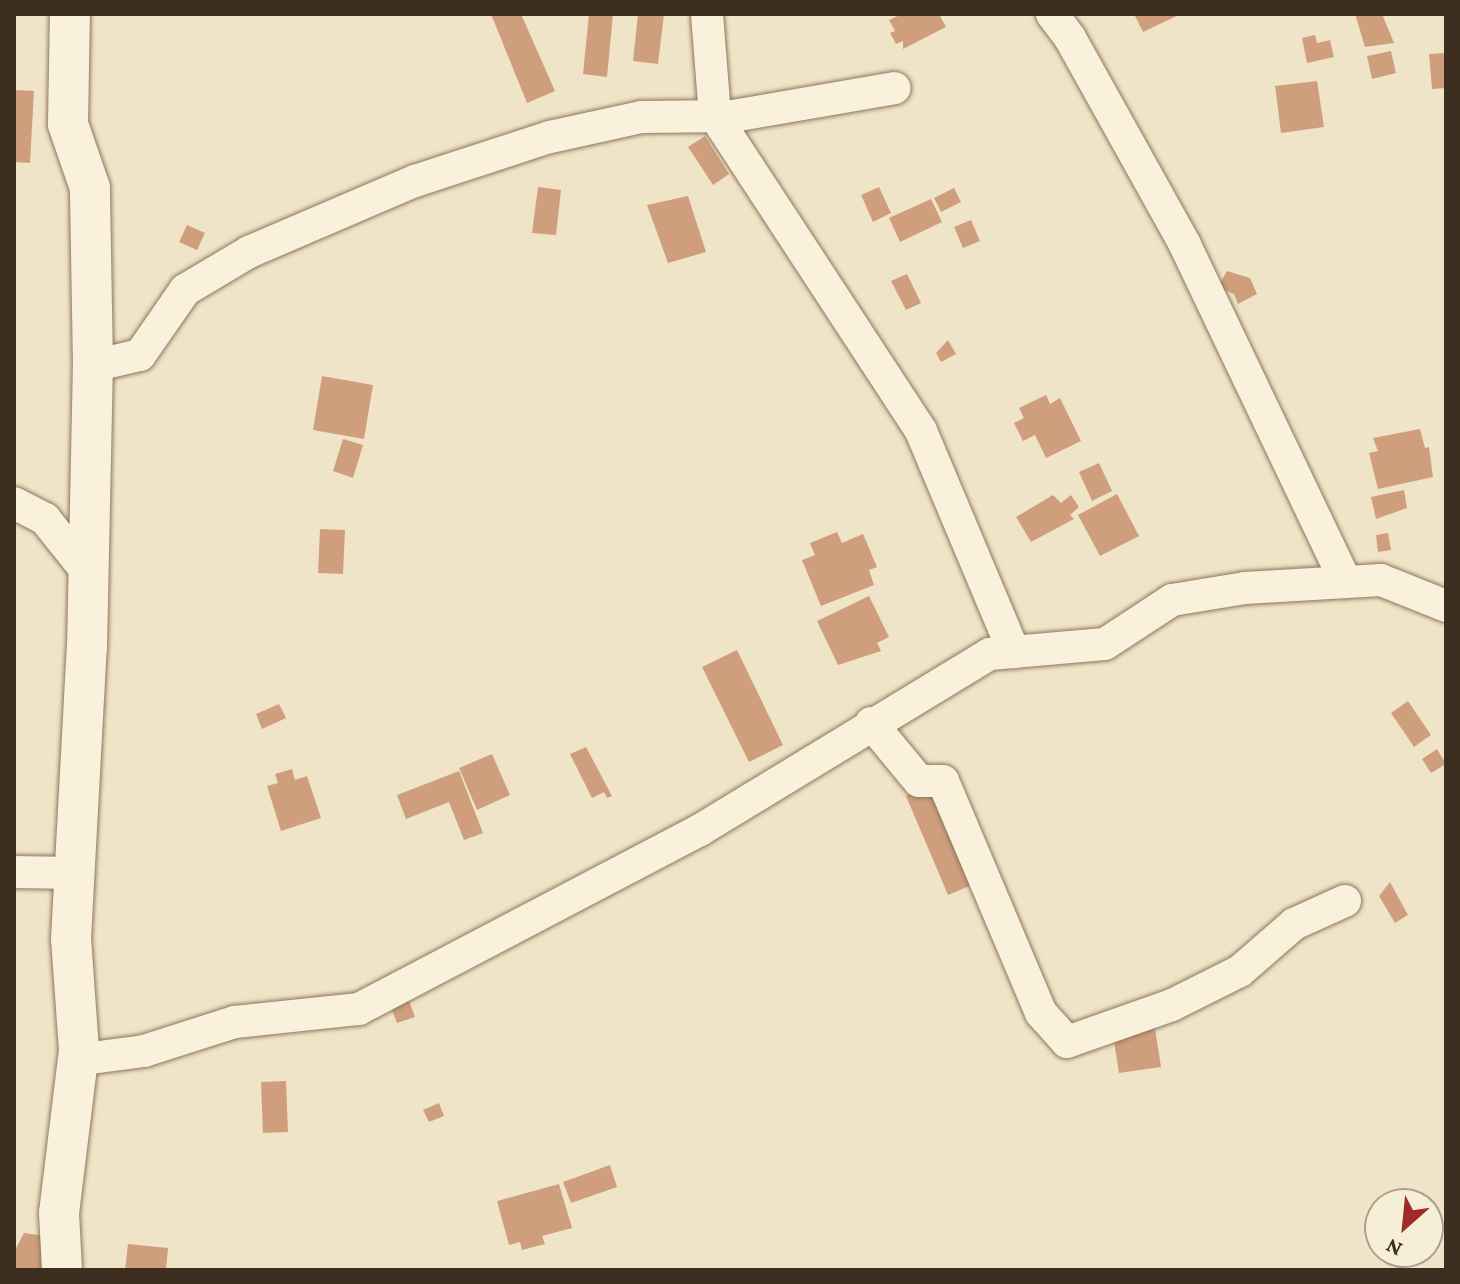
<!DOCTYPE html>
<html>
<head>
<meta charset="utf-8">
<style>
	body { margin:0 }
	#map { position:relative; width:1460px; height:1284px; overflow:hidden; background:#f0e4c8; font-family:"Crimson Pro",serif }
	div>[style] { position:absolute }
	.building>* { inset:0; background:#cf9f7d }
	.roads { filter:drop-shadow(0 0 2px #8d765c) drop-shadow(0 0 2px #8d765c) }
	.minor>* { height:32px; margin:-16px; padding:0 16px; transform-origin:16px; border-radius:16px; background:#faf1dc }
	.tertiary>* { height:40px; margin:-20px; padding:0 20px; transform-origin:20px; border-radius:20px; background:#faf1dc }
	span { translate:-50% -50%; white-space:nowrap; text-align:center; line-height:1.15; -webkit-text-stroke:6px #f7eed8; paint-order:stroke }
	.frame { position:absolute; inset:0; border:16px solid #3d2e20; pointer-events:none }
	.north { position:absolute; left:1364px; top:1188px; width:80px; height:80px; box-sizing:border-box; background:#f7eed8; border:2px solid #ada18e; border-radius:50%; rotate:207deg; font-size:22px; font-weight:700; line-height:32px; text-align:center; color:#3d2e20 }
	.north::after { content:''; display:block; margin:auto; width:28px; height:36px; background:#9e2a2b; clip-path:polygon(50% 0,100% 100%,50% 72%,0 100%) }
</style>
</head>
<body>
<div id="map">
	<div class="building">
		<div style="clip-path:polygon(491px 14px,521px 14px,555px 91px,527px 103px)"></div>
		<div style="clip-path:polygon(589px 14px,613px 14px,607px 77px,583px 74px)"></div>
		<div style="clip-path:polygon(638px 14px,664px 14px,658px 64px,633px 61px)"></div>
		<div style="clip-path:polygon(902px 14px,939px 14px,946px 27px,903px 49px,903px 41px,896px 44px,890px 33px,895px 31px,889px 20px)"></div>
		<div style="clip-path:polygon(1134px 14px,1181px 14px,1143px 32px)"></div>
		<div style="clip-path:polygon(1355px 14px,1382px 14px,1394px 43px,1365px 47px)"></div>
		<div style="clip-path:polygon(1315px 35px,1317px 43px,1330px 40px,1334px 57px,1307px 63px,1302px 38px)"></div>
		<div style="clip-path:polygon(1391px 51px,1396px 73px,1372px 79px,1367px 56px)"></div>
		<div style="clip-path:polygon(1446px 53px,1446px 88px,1432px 89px,1429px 54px)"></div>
		<div style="clip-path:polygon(1317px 81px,1324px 127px,1281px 133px,1275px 86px)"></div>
		<div style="clip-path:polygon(14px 90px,34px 91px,30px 163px,14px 162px)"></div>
		<div style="clip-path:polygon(705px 136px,729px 174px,713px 185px,688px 147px)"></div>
		<div style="clip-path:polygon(538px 187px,561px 190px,556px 235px,532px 233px)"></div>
		<div style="clip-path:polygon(879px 187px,891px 213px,873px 222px,861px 195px)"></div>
		<div style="clip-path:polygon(954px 188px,961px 202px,941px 212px,934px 198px)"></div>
		<div style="clip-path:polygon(688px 196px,706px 252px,668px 263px,647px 205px)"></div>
		<div style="clip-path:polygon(931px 199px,942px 222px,900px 242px,889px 218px)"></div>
		<div style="clip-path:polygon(971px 220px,980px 241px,963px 248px,954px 227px)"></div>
		<div style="clip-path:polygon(187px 225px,205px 233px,197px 250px,179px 242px)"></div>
		<div style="clip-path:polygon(1227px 271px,1250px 278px,1257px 294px,1238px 304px,1234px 294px,1218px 287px)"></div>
		<div style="clip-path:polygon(907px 274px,921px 303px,906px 310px,891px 281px)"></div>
		<div style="clip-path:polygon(948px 340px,956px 354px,941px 362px,936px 353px)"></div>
		<div style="clip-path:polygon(322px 376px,373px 385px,364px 439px,313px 430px)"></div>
		<div style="clip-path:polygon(1046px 395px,1050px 404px,1060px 398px,1081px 441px,1046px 458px,1035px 435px,1023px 441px,1014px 423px,1024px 418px,1019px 408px)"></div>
		<div style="clip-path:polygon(1420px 429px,1425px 448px,1429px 447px,1433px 477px,1378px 489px,1369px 453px,1378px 451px,1373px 438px)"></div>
		<div style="clip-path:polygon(343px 439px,363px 445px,353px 478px,333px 471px)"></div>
		<div style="clip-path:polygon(1099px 463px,1112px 491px,1092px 501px,1079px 472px)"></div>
		<div style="clip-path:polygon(1404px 490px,1407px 508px,1376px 519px,1371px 497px)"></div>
		<div style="clip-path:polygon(1117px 494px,1139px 536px,1100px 556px,1078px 515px)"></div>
		<div style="clip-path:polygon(1053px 495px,1061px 503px,1071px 495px,1079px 507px,1070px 515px,1074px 519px,1031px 542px,1016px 517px)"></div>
		<div style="clip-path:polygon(320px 529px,345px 530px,343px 574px,318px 573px)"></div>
		<div style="clip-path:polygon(837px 532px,842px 543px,863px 534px,877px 567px,869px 570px,874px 585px,821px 606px,802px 560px,815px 555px,810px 543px)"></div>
		<div style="clip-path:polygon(1388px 533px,1391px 550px,1378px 552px,1376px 535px)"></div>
		<div style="clip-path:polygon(869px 596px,889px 637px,877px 643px,881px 651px,838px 665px,817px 621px)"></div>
		<div style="clip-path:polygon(737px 650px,783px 745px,749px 762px,702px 667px)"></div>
		<div style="clip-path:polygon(1408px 701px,1431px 735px,1414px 747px,1391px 713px)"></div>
		<div style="clip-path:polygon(279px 704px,286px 718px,262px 729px,256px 714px)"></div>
		<div style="clip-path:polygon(586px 747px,612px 796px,607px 798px,604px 792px,592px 798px,570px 754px)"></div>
		<div style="clip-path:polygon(1437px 749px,1446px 764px,1431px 773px,1422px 759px)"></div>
		<div style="clip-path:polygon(492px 754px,510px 795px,477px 810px,459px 768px)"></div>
		<div style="clip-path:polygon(292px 769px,295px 780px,307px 776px,321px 818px,281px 831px,267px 786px,278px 783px,275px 774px)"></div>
		<div style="clip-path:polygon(459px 771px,483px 833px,464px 840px,449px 802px,406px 819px,397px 795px)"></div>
		<div style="clip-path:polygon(937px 783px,979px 882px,948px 895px,906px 796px)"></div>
		<div style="clip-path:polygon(1390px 882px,1408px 915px,1395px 923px,1379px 896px)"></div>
		<div style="clip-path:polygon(406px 993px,415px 1017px,397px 1023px,388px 1000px)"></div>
		<div style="clip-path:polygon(1154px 1022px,1161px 1067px,1119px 1073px,1112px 1028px)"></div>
		<div style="clip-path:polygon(286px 1081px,288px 1132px,263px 1133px,261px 1082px)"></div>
		<div style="clip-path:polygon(439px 1103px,444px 1116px,429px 1122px,423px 1110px)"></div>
		<div style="clip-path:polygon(610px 1165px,617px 1187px,571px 1203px,563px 1182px)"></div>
		<div style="clip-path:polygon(559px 1184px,572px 1228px,542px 1236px,545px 1244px,522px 1250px,520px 1242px,509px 1245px,497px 1201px)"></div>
		<div style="clip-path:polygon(24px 1233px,50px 1237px,45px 1270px,14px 1270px,14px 1252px)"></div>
		<div style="clip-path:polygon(128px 1244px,168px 1248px,166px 1270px,125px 1270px)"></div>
	</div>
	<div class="roads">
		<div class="minor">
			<div style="left:707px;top:14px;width:102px;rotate:85.5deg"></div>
			<div style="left:715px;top:116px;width:376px;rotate:56.8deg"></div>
			<div style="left:921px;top:431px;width:240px;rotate:67.2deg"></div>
			<div style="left:1052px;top:14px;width:30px;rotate:53deg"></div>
			<div style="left:1070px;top:38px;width:237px;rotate:60.9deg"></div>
			<div style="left:1185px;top:245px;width:373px;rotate:64.5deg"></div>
			<div style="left:93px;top:366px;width:48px;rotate:-13.2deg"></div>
			<div style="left:140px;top:355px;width:79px;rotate:-55.3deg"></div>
			<div style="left:185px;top:290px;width:74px;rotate:-30.7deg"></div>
			<div style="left:249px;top:252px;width:181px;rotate:-23.2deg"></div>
			<div style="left:415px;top:181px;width:142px;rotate:-18.1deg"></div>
			<div style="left:550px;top:137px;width:94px;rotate:-12.3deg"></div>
			<div style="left:642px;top:117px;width:91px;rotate:-0.6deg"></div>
			<div style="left:733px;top:116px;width:164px;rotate:-9.8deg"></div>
			<div style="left:14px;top:503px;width:35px;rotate:27deg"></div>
			<div style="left:45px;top:519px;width:70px;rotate:51.3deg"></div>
			<div style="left:871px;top:723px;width:75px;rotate:50.4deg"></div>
			<div style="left:919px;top:781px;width:24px"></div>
			<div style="left:943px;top:781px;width:252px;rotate:67.1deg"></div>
			<div style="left:1041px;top:1013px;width:39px;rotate:48deg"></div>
			<div style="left:1067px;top:1042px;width:111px;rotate:-19.4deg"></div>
			<div style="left:1172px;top:1005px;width:76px;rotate:-26.6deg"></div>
			<div style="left:1240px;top:971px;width:72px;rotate:-41deg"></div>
			<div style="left:1294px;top:924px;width:56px;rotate:-24.3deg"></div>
			<div style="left:14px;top:872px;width:61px;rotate:0.9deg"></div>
			<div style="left:76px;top:1060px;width:69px;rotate:-7.5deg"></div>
			<div style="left:144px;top:1051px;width:96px;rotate:-17.7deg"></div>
			<div style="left:235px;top:1022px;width:125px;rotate:-6deg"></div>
			<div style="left:359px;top:1009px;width:385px;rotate:-27.7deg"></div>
			<div style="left:700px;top:830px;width:339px;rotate:-31.3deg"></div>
			<div style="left:990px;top:654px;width:115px;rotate:-5deg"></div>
			<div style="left:1105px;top:644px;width:80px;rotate:-33.3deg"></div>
			<div style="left:1172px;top:600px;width:74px;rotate:-9.3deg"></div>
			<div style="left:1245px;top:588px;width:136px;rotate:-3.4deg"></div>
			<div style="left:1381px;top:580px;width:70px;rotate:21.8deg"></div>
		</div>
		<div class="tertiary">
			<div style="left:62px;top:1270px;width:57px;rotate:-93deg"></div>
			<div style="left:59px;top:1213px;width:164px;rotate:-83deg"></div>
			<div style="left:79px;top:1050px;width:111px;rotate:-94.1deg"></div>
			<div style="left:71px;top:939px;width:291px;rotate:-86.9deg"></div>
			<div style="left:87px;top:648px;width:282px;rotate:-88.8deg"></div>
			<div style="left:93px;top:366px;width:178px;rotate:-91deg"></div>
			<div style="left:90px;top:188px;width:68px;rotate:-109deg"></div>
			<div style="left:68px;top:124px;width:110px;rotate:-89deg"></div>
		</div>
	</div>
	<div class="frame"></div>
	<div class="north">N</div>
</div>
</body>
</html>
